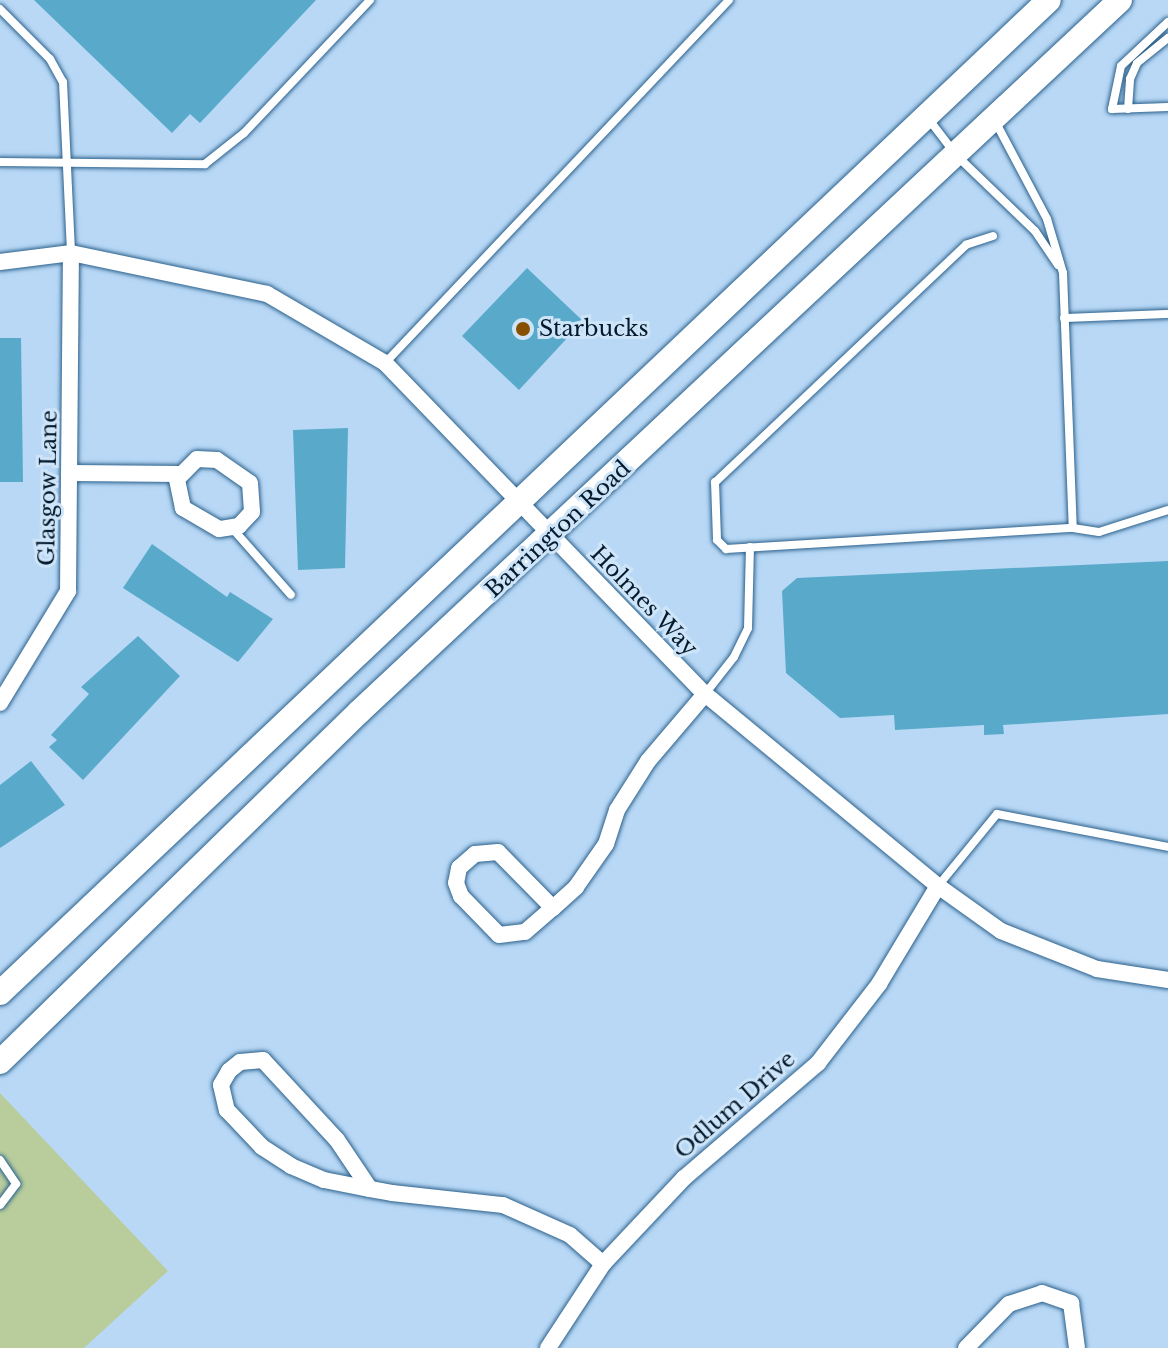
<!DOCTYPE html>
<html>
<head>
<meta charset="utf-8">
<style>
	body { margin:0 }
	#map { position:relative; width:1168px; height:1348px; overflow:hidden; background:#b8d8f6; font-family:"Libre Baskerville",serif }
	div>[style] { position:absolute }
	.green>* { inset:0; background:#b9cd9c }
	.building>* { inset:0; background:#59aaca }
	.roads { filter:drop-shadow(0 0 2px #2b618c) drop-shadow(0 0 2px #2b618c) }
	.service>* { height:8px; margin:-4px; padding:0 4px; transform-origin:4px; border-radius:4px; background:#fff }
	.minor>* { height:16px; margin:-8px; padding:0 8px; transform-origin:8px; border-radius:8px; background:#fff }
	.secondary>* { height:24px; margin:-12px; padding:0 12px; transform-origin:12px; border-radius:12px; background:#fff }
	.dots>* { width:22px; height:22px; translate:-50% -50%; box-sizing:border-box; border:4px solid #cee4f8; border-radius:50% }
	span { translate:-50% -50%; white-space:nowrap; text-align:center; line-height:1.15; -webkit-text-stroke:6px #cee4f8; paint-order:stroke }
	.poi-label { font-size:22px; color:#051b2d }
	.left { translate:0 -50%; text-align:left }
	.street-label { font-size:22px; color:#051b2d }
</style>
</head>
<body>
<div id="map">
	<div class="green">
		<div style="clip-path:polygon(0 1093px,168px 1271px,84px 1348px,0 1348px)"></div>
	</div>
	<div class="building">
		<div style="clip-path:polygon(34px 0,316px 0,200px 123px,190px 114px,172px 133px)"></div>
		<div style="clip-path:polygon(527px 268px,583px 321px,519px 390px,462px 336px)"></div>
		<div style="clip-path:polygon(0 338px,21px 338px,23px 482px,0 482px)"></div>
		<div style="clip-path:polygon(348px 428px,345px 568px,298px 570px,293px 430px)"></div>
		<div style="clip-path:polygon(152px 544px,227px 597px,230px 592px,273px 619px,238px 662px,123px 588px)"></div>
		<div style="clip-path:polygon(1168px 561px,1168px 714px,1003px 725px,1004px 734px,984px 735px,984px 725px,895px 730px,894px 715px,840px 718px,786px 673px,782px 591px,797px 578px)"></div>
		<div style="clip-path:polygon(138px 636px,180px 676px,83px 780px,49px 747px,57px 740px,51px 735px,89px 694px,81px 687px)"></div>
		<div style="clip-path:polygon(31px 761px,65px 805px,0 848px,0 785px)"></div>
	</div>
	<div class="roads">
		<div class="service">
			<div style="left:0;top:9px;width:71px;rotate:45deg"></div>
			<div style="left:50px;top:59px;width:26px;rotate:61deg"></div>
			<div style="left:63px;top:82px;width:171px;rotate:87.3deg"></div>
			<div style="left:1168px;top:22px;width:64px;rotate:136.9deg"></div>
			<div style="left:1121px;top:66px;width:44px;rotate:101.8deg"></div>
			<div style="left:1112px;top:109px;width:56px;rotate:-2deg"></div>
			<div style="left:1128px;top:109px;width:30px;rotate:-86deg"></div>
			<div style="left:1130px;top:79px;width:17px;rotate:-66deg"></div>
			<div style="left:1137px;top:63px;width:40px;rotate:-39deg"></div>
			<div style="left:927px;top:117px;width:49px;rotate:52.4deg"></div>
			<div style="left:957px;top:156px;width:108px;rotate:43.9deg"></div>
			<div style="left:1035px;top:231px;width:41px;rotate:55.9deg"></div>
			<div style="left:995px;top:121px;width:111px;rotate:62deg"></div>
			<div style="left:1047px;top:219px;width:56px;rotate:73.5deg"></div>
			<div style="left:1063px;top:273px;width:255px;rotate:87.8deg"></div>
			<div style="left:0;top:162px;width:205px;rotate:0.6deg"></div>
			<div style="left:205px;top:164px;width:50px;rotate:-38.5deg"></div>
			<div style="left:244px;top:133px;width:183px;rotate:-46.5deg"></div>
			<div style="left:993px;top:236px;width:28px;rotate:162deg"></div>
			<div style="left:966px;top:245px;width:345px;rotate:136.6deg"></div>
			<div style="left:715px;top:482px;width:58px;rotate:88deg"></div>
			<div style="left:717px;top:540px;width:13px;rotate:45deg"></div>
			<div style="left:726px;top:549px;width:348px;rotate:-3.5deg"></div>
			<div style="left:1073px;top:528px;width:26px;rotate:9deg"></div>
			<div style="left:1099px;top:532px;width:72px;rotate:-17.7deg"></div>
			<div style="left:1064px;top:318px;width:104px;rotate:-2.2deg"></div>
			<div style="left:385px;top:363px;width:500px;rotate:-46.54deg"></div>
			<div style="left:232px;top:528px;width:89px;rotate:48.6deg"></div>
			<div style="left:705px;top:694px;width:47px;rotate:-51.9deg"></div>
			<div style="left:734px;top:657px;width:32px;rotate:-64deg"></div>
			<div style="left:748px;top:628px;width:81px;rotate:-88.6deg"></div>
			<div style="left:938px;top:886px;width:93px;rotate:-50.7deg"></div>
			<div style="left:997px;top:814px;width:174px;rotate:10.9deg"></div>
			<div style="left:0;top:1160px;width:29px;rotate:56deg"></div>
			<div style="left:16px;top:1184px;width:26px;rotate:127deg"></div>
		</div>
		<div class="minor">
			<div style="left:0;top:262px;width:72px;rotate:-7.2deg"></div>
			<div style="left:71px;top:253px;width:200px;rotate:11.8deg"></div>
			<div style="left:267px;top:294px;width:137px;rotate:30.3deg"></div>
			<div style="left:385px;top:363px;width:460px;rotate:46deg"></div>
			<div style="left:705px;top:694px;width:302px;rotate:39.5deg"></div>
			<div style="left:938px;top:886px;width:77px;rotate:35.5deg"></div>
			<div style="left:1001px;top:931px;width:103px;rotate:21.6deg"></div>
			<div style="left:1097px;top:969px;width:72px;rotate:8.8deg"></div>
			<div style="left:197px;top:459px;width:20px;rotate:3deg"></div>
			<div style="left:217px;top:460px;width:40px;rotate:34.9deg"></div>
			<div style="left:250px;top:483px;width:29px;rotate:86deg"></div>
			<div style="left:252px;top:512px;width:19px;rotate:133deg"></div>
			<div style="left:239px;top:526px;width:20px;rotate:171deg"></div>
			<div style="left:219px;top:529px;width:42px;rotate:-149.7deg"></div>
			<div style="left:183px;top:508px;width:30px;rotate:-102deg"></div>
			<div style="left:177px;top:479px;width:28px;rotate:-45deg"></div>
			<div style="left:72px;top:473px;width:108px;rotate:0.5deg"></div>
			<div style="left:0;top:703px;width:131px;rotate:-58.7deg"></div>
			<div style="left:68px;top:591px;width:338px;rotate:-89.5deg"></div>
			<div style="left:553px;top:908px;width:78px;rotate:-134.5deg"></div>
			<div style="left:498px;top:852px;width:23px;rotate:175deg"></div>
			<div style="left:475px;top:854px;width:21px;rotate:139deg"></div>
			<div style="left:459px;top:868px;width:15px;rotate:101deg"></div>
			<div style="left:456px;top:883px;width:14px;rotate:69deg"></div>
			<div style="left:461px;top:896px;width:54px;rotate:45.7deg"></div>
			<div style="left:499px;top:935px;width:26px;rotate:-7deg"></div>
			<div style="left:525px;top:932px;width:37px;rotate:-41deg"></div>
			<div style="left:553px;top:908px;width:31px;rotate:-42deg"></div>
			<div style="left:576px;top:887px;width:52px;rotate:-55.1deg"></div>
			<div style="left:606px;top:844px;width:36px;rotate:-72deg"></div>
			<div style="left:617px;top:810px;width:58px;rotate:-57.7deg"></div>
			<div style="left:648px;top:761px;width:88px;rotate:-49.6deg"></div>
			<div style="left:370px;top:1189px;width:59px;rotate:-124deg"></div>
			<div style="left:337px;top:1140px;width:109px;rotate:-132.8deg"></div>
			<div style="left:263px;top:1060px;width:23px;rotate:175deg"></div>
			<div style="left:240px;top:1062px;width:14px;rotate:141deg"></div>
			<div style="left:229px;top:1071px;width:16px;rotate:120deg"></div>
			<div style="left:221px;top:1085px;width:26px;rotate:77deg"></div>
			<div style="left:227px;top:1110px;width:51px;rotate:46.6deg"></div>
			<div style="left:262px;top:1147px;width:35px;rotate:33deg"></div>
			<div style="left:291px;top:1166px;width:36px;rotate:23deg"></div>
			<div style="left:324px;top:1180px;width:47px;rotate:11.1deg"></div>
			<div style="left:370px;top:1189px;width:22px;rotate:10deg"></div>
			<div style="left:392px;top:1193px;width:112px;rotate:6.2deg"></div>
			<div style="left:503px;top:1205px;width:73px;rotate:24.1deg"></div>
			<div style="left:570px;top:1235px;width:44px;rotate:41.3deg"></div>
			<div style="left:548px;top:1348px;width:100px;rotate:-56.8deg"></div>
			<div style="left:603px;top:1264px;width:118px;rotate:-46.7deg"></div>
			<div style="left:684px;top:1178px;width:177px;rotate:-40.6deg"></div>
			<div style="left:818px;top:1063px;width:100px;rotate:-52.3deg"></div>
			<div style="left:879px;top:984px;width:114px;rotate:-59deg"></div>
			<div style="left:966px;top:1348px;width:62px;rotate:-45.7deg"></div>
			<div style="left:1009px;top:1304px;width:35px;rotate:-18deg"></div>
			<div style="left:1042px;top:1293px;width:31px;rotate:19deg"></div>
			<div style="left:1071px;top:1303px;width:45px;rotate:82.4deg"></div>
		</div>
		<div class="secondary">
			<div style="left:0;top:993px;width:1444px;rotate:-43.43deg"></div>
			<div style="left:0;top:1062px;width:501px;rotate:-44.27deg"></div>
			<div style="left:359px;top:712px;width:1042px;rotate:-43.09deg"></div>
		</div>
	</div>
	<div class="dots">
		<div style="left:523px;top:329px;background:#875000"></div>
	</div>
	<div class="poi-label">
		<span class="left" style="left:539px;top:329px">Starbucks</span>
	</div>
	<div class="street-label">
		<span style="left:48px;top:488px;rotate:-89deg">Glasgow Lane</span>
		<span style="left:558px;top:529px;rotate:-43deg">Barrington Road</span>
		<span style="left:644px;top:601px;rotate:46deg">Holmes Way</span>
		<span style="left:735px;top:1105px;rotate:-41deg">Odlum Drive</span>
	</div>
</div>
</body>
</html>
